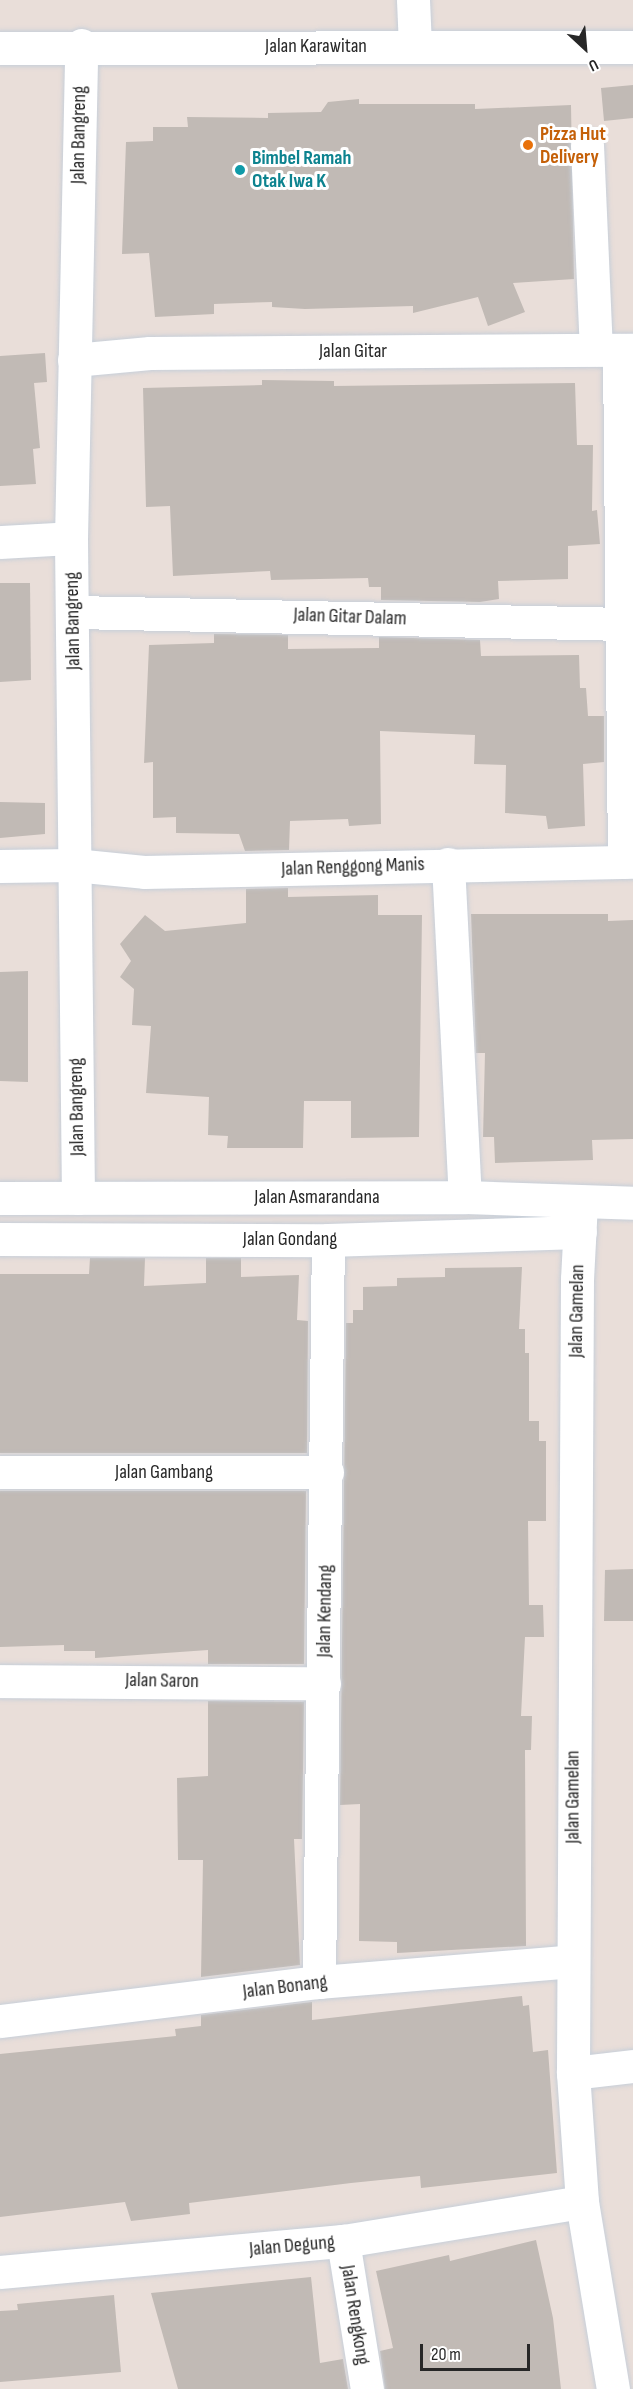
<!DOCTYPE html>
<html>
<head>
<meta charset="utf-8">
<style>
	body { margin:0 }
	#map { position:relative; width:633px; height:2389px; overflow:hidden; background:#e9ded9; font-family:"Sofia Sans Condensed",sans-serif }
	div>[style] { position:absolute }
	.building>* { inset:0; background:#c1bab5 }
	.roads { filter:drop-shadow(0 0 2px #c7cfd9) drop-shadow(0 0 2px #c7cfd9) }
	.minor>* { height:33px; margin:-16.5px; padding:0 16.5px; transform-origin:16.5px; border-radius:16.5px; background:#fff }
	.dots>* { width:16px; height:16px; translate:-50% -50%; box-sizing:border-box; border:3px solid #fff; border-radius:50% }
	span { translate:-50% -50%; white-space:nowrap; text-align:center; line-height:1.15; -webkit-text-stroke:6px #fff; paint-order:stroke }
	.street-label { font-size:20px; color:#272727 }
	.food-label { font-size:20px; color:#c56008; font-weight:700 }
	.left { translate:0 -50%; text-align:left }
	.culture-label { font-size:20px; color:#0d838f; font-weight:700 }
	.north { position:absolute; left:555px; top:18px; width:60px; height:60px; -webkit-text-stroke:4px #fff; paint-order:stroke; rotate:154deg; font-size:16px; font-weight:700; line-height:24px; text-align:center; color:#272727 }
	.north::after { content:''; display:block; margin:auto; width:21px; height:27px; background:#272727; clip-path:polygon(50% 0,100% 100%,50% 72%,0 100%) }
	.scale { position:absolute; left:420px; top:2344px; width:110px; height:27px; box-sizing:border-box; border:3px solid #272727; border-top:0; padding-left:8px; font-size:18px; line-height:21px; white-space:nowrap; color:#272727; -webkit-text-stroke:4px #fff; paint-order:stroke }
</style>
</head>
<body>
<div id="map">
	<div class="building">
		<div style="clip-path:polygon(633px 85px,633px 118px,604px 121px,601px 88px)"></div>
		<div style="clip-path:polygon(359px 99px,359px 104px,475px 104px,475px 109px,571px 105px,574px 279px,513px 283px,525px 312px,488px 326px,478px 297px,413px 313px,413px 306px,305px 309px,272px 307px,272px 302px,214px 304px,214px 314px,155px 317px,149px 253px,122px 254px,126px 142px,153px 141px,153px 127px,188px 127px,187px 117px,268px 118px,268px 113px,321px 112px,328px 102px)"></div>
		<div style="clip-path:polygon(45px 353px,47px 382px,34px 383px,40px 448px,33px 449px,36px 484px,0 486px,0 356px)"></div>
		<div style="clip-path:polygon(262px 380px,334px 381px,334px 386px,575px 383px,577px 445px,593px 445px,592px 511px,597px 510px,600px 544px,568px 546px,568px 579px,498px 581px,499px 599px,480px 602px,381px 600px,381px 587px,369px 587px,368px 578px,271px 580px,270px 571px,173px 576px,170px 506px,146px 507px,143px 388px,262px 385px)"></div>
		<div style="clip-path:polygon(0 583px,30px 583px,31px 680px,0 682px)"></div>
		<div style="clip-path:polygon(214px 634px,288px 635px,288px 649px,379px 648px,379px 637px,480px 640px,481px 656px,579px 655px,580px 688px,586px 688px,588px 716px,604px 716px,604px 762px,583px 764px,585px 826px,548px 829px,546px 816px,505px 813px,506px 765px,474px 764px,475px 735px,380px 731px,381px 824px,349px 826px,348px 819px,290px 821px,289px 850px,245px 851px,239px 834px,176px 833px,176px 817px,153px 818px,153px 762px,144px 763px,149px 645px,214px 643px)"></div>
		<div style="clip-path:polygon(0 802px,45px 803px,45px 834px,0 838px)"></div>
		<div style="clip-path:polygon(288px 888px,288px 897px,378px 895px,378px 915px,422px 915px,419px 1137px,351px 1138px,351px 1101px,304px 1101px,303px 1148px,227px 1148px,228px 1136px,208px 1135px,209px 1097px,146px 1093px,151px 1026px,132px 1025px,134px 989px,120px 977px,131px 961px,120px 944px,145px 915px,165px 931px,246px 923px,246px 889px)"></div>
		<div style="clip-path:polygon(471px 914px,608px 914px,608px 921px,633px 920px,633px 1139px,592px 1140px,593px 1160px,495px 1163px,494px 1137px,483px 1137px,485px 1053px,476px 1053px)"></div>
		<div style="clip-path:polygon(28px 971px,28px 1082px,0 1081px,0 972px)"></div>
		<div style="clip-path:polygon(90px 1258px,145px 1258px,144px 1286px,206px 1283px,206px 1258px,241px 1258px,241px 1277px,299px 1275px,297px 1320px,308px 1321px,307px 1453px,0 1453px,0 1274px,89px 1274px)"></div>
		<div style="clip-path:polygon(522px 1267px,519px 1329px,525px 1329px,525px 1353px,529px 1353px,529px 1421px,539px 1421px,539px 1441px,546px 1441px,546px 1521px,528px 1521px,529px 1605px,543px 1605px,544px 1637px,525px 1637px,521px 1716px,532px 1716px,531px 1750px,525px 1750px,526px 1946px,397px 1953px,397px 1942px,359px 1941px,360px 1804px,340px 1805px,346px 1323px,353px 1323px,353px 1310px,363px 1310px,363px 1287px,397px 1286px,397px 1278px,445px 1277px,445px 1268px)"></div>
		<div style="clip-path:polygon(0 1491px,306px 1491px,304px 1664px,208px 1664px,208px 1650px,95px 1658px,95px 1651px,64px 1651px,64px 1645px,0 1647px)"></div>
		<div style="clip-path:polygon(633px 1569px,633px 1621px,604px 1621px,605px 1570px)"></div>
		<div style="clip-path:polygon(208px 1701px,304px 1702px,302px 1839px,294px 1839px,300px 1965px,201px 1977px,203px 1860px,178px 1860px,177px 1778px,208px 1776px)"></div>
		<div style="clip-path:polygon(522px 1996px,523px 2006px,529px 2005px,533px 2052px,548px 2050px,557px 2173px,421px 2188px,420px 2176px,351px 2183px,189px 2203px,190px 2214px,131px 2221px,125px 2202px,0 2217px,0 2054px,176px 2036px,175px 2029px,201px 2026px,201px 2015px,312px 2002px,312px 2020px)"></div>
		<div style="clip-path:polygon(536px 2240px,553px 2318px,561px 2389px,385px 2389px,380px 2351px,393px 2348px,376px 2271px,449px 2255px,450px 2261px)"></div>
		<div style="clip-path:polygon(311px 2277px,320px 2363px,343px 2359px,348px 2389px,178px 2389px,151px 2293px)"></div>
		<div style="clip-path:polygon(114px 2295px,121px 2372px,0 2382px,0 2311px,18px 2310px,17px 2304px)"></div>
	</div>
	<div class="roads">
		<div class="minor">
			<div style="left:413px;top:0;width:46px;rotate:87.5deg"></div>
			<div style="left:0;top:48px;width:633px;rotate:-0.09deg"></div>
			<div style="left:587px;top:145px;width:204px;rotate:87.5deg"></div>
			<div style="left:619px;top:351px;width:511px;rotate:89.44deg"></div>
			<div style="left:74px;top:360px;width:76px;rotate:-5.3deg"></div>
			<div style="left:150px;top:353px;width:483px;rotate:-0.4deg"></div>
			<div style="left:0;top:542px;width:71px;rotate:-3.2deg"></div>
			<div style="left:75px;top:612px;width:550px;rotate:1.25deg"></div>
			<div style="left:448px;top:864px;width:333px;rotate:87.1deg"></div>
			<div style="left:0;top:866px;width:74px;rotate:-0.8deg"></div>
			<div style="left:74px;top:865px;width:70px;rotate:5.7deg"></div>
			<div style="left:144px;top:872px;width:489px;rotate:-1.2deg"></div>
			<div style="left:0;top:1198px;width:465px;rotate:-0.1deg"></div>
			<div style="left:465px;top:1197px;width:168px;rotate:2deg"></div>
			<div style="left:78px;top:1198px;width:660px;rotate:-90.61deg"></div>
			<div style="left:71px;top:538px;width:493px;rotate:-88.8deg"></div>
			<div style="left:581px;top:1203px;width:76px;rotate:93deg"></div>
			<div style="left:577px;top:1279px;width:794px;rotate:90.29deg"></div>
			<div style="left:573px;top:2073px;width:129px;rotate:86deg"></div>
			<div style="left:582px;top:2202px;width:190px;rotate:80.6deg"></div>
			<div style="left:0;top:1239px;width:328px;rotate:0.2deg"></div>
			<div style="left:328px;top:1240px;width:252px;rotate:-1.8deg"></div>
			<div style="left:0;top:1472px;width:327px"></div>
			<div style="left:0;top:1681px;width:324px;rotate:0.4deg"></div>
			<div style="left:319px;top:1982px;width:742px;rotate:-89.31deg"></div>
			<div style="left:0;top:2021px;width:321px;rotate:-7deg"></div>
			<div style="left:319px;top:1982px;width:254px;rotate:-4.7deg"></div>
			<div style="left:573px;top:2073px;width:60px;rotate:-6.7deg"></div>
			<div style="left:343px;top:2241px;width:150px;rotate:80.8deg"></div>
			<div style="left:0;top:2272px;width:344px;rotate:-5.2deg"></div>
			<div style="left:343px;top:2241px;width:242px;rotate:-9.3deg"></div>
		</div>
	</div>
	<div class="dots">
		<div style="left:528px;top:145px;background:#e8710a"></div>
		<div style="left:240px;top:170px;background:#0f9aa8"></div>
	</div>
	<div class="street-label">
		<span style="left:316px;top:46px">Jalan Karawitan</span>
		<span style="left:79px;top:135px;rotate:-89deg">Jalan Bangreng</span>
		<span style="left:353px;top:351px">Jalan Gitar</span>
		<span style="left:350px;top:617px;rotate:2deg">Jalan Gitar Dalam</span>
		<span style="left:73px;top:621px;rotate:-91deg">Jalan Bangreng</span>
		<span style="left:353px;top:867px;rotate:-2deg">Jalan Renggong Manis</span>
		<span style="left:77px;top:1107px;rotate:-91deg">Jalan Bangreng</span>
		<span style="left:317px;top:1197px">Jalan Asmarandana</span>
		<span style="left:290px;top:1239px">Jalan Gondang</span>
		<span style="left:577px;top:1311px;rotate:-89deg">Jalan Gamelan</span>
		<span style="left:164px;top:1472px">Jalan Gambang</span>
		<span style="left:325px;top:1611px;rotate:-89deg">Jalan Kendang</span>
		<span style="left:162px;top:1681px;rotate:1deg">Jalan Saron</span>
		<span style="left:573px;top:1797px;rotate:-90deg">Jalan Gamelan</span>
		<span style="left:285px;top:1987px;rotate:-7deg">Jalan Bonang</span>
		<span style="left:292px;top:2246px;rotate:-5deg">Jalan Degung</span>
		<span style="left:355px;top:2315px;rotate:81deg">Jalan Rengkong</span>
	</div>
	<div class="food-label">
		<span class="left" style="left:540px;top:146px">Pizza Hut<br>Delivery</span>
	</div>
	<div class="culture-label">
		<span class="left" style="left:252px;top:170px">Bimbel Ramah<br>Otak Iwa K</span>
	</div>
	<div class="north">U</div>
	<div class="scale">20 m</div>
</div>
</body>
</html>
